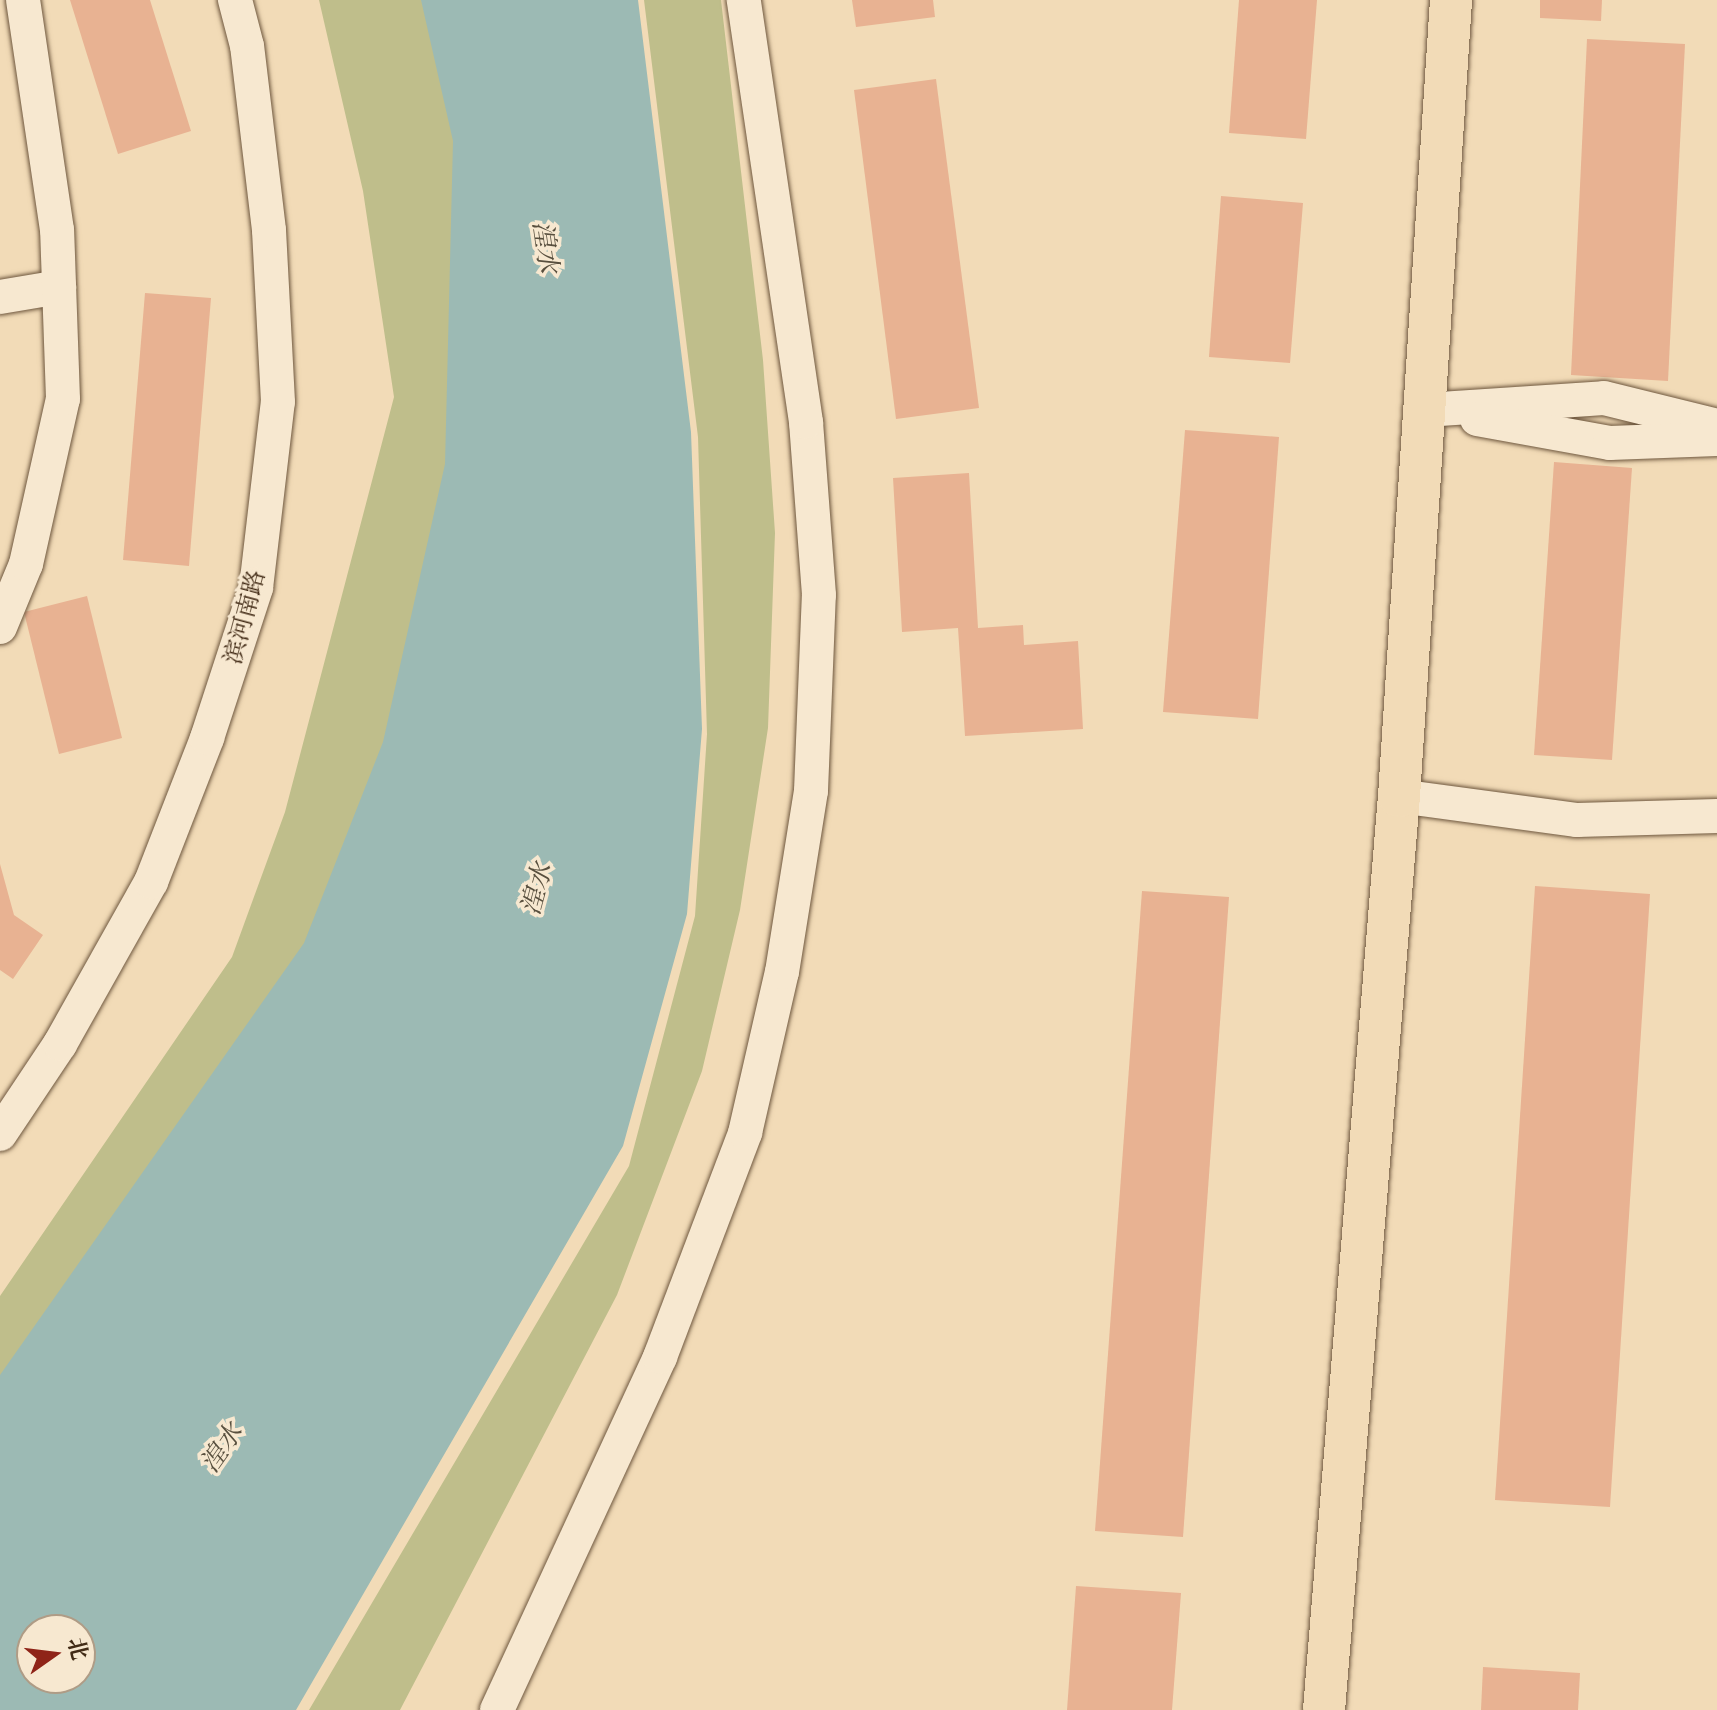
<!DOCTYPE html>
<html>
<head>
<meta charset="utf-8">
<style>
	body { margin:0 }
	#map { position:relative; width:1717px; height:1710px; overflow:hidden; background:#f2dbb7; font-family:"Libre Caslon Text","Noto Serif SC",serif }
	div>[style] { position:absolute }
	.green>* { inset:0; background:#bfbe8b }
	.water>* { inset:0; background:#9cbab4 }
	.building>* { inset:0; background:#e8b292 }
	.roads { filter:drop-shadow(0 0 2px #6e573e) drop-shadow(0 0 2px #6e573e) }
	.minor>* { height:34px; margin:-17px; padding:0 17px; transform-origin:17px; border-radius:17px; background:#f7e8d0 }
	.major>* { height:42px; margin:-21px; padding:0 21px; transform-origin:21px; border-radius:21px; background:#f2dbb7 }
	span { translate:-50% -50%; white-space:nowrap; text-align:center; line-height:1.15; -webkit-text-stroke:7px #f7e8d0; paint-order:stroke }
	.street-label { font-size:24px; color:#422b16 }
	.water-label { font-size:26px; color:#584f3e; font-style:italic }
	.north { position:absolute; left:16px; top:1614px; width:80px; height:80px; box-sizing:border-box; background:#f7e8d0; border:2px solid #af9c86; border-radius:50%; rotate:76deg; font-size:22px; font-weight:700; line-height:32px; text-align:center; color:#422b16 }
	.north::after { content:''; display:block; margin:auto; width:28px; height:36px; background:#8f2418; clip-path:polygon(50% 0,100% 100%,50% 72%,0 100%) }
</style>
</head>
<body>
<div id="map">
	<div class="green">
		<div style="clip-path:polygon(319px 0,438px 0,460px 80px,463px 464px,401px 741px,321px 942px,0 1399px,0 1296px,232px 957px,285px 812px,394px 397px,363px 191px)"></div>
		<div style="clip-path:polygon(644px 0,721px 0,763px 360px,775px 533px,768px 728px,740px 910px,702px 1071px,617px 1295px,400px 1710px,309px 1710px,629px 1166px,695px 916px,707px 734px,698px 437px)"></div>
	</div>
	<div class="water">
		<div style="clip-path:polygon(evenodd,421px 0,638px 0,691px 432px,702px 729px,687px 914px,623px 1146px,296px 1710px,0 1710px,0 1375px,304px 943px,383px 742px,445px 464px,453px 141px,421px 0,32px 1630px,80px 1630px,80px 1678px,32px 1678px,32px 1630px)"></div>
	</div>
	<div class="building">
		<div style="clip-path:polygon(70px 0,150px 0,191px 131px,118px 154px)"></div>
		<div style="clip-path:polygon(852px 0,933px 0,935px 17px,856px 27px)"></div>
		<div style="clip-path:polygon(1239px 0,1317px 0,1306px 139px,1229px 133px)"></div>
		<div style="clip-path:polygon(1540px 0,1602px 0,1601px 21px,1540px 18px)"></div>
		<div style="clip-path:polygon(1587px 39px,1685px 44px,1668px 381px,1571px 375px)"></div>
		<div style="clip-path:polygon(936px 79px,979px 408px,896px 419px,854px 90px)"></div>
		<div style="clip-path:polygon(1221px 196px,1303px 203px,1290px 363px,1209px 357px)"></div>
		<div style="clip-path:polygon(145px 293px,211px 298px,189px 566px,123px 560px)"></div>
		<div style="clip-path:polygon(1185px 430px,1279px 437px,1258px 719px,1163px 712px)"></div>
		<div style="clip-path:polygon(1554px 462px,1632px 468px,1612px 760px,1534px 755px)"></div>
		<div style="clip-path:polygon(969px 473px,978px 628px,1023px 625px,1024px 645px,1078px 641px,1083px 729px,965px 736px,958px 628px,902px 632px,893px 478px)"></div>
		<div style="clip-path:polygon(87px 596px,122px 738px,59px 754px,24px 612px)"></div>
		<div style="clip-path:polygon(0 864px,14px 915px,43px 935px,13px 979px,0 970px)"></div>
		<div style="clip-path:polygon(1535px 886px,1650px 894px,1610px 1507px,1495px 1500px)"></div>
		<div style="clip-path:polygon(1142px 891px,1229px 897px,1183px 1537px,1095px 1531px)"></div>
		<div style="clip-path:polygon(1076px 1586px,1181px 1593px,1172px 1710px,1067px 1710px)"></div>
		<div style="clip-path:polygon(1483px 1667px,1580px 1673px,1578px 1710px,1481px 1710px)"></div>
	</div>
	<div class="roads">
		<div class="minor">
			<div style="left:0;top:297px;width:60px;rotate:-9.6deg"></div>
			<div style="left:1425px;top:410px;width:179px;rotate:-3.8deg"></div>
			<div style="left:1604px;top:398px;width:116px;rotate:13.9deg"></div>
			<div style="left:1477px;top:419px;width:135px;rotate:10.2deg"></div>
			<div style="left:1610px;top:443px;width:107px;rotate:-2.1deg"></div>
			<div style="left:0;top:627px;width:68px;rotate:-67.6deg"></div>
			<div style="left:26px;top:564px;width:169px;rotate:-77.4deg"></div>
			<div style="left:63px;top:399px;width:169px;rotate:-92deg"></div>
			<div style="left:57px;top:230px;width:232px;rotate:-98.4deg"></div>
			<div style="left:1399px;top:796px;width:180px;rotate:7.7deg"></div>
			<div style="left:1577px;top:820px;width:140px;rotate:-1.6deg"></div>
			<div style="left:0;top:1134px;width:108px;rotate:-56.3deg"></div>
			<div style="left:60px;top:1044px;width:186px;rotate:-60.7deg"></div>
			<div style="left:151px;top:882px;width:155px;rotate:-68.7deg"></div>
			<div style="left:207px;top:738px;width:158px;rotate:-71.9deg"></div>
			<div style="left:256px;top:588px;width:187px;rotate:-83.3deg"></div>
			<div style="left:278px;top:402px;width:172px;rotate:-93deg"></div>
			<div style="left:269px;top:230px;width:185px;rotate:-96.8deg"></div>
			<div style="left:247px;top:46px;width:48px;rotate:-104.6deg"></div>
			<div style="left:497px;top:1710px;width:389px;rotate:-65.2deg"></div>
			<div style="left:660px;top:1357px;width:240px;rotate:-69.2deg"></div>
			<div style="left:745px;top:1133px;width:165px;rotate:-77.1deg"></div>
			<div style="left:782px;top:972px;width:183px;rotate:-80.9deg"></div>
			<div style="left:811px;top:791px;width:196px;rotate:-87.7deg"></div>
			<div style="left:819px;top:595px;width:173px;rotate:-94.3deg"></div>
			<div style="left:806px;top:422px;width:427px;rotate:-98.4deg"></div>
		</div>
		<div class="major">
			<div style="left:1324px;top:1710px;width:917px;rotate:-85.31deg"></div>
			<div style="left:1399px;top:796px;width:798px;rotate:-86.26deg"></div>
		</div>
	</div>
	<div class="street-label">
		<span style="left:244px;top:617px;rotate:-75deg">滨河南路</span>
	</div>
	<div class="water-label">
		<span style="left:545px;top:247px;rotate:82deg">湟水</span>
		<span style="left:537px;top:889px;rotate:-75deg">湟水</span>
		<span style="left:222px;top:1448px;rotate:-55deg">湟水</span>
	</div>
	<div class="north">北</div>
</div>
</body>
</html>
